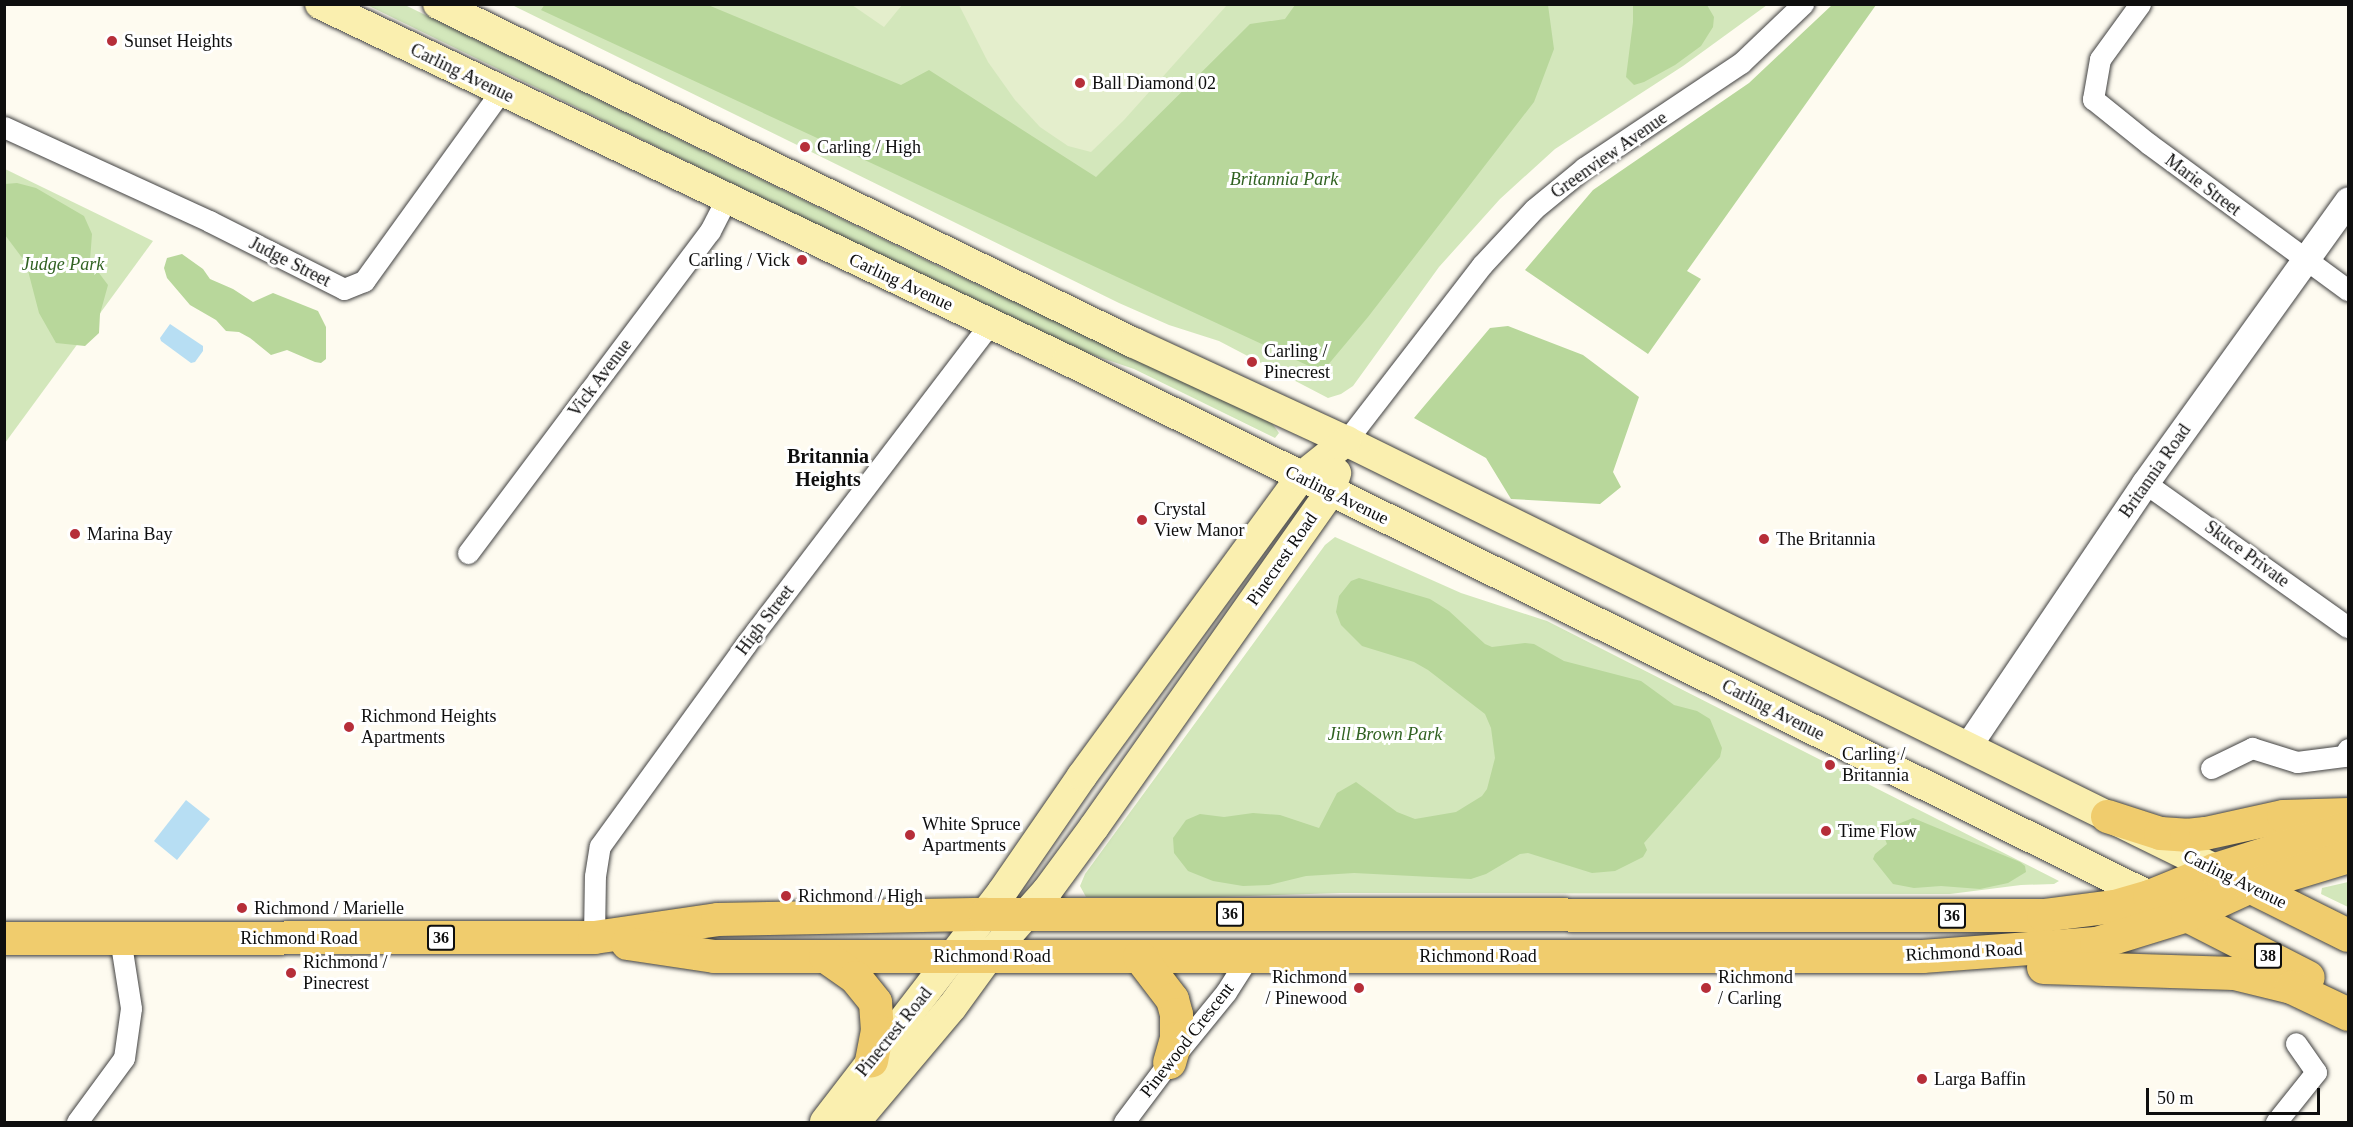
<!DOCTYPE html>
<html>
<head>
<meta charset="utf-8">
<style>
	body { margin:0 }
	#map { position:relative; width:2353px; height:1127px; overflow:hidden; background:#fefbf0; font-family:"Times New Roman",serif }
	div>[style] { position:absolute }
	.green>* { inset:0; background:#d3e7bb }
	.forest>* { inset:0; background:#b8d79b }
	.pitch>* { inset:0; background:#e4eecc }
	.water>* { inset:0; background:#b7def3 }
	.roads { filter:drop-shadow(0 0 2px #414141) drop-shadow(0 0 2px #414141) }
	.minor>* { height:21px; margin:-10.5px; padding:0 10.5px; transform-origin:10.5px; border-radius:10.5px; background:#fff }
	.tertiary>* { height:27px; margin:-13.5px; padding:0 13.5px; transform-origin:13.5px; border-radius:13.5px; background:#fff }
	.secondary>* { height:30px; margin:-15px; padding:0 15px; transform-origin:15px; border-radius:15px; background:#faefaf }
	.primary>* { height:33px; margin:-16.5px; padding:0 16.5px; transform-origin:16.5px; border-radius:16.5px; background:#f0cc6d }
	.dots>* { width:16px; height:16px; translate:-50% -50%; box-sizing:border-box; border:3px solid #fff; border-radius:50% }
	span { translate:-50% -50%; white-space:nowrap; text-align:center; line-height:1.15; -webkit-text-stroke:6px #fff; paint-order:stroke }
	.shield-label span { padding:2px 4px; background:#fff; border:2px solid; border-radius:4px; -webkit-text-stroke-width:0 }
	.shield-label { font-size:16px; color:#0e0e0e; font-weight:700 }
	.poi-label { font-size:18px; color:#0e0e0e }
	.left { translate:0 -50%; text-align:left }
	.right { translate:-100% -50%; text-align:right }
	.street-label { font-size:18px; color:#0e0e0e }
	.park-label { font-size:18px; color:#316222; font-style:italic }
	.neighbourhood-label { font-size:20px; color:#0e0e0e; font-weight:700 }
	.frame { position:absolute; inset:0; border:6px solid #0e0e0e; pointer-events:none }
	.scale { position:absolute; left:2146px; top:1088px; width:174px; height:27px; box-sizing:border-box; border:3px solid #0e0e0e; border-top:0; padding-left:8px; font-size:18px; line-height:21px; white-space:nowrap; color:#0e0e0e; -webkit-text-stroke:4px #fff; paint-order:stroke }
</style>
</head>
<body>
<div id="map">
	<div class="green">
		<div style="clip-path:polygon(367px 5px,405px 5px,942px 268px,1271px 422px,1279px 433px,1275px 438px,1134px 369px,1061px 344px)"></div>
		<div style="clip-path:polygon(512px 5px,1767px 5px,1683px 66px,1555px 149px,1500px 199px,1439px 267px,1353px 386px,1341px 394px,1328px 398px,1219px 341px,1169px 325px,1119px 303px)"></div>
		<div style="clip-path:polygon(5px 169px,153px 241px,5px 443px)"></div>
		<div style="clip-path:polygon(1335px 537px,1461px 593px,1547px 621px,2059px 881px,2054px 884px,2021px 885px,1950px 894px,1340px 893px,1186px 898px,1086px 897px,1080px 886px,1085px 874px,1325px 545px)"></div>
		<div style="clip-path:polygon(2348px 882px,2348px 907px,2321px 894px,2322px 888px)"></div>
	</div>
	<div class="forest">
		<div style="clip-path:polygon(545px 4px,708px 5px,901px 85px,929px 70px,1096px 177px,1250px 24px,1285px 19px,1295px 5px,1548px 5px,1554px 49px,1534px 102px,1368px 317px,1322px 372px,541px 10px)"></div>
		<div style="clip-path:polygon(1633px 5px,1707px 5px,1714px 17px,1713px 27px,1701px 46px,1675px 65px,1644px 82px,1634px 85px,1626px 77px,1633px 22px)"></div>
		<div style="clip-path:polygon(1832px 5px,1876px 5px,1687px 271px,1701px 279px,1648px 354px,1525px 270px,1593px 190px,1749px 83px)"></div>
		<div style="clip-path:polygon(17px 183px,36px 188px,84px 216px,92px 234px,90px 261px,108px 285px,100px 314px,99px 333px,85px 346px,56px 343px,39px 313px,26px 263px,5px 235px,5px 184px)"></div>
		<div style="clip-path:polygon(182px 254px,203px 269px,210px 279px,233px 289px,253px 302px,273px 293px,318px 311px,326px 327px,326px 359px,321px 363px,315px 362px,287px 350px,271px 355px,250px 338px,239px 332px,226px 331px,216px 320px,190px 305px,167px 278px,164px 268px,167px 258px)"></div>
		<div style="clip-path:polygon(1508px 326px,1583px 355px,1639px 397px,1613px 472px,1621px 487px,1600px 504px,1511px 499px,1486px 458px,1414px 418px,1490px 328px)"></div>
		<div style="clip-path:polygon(1359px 578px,1430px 599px,1449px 611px,1485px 644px,1492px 647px,1525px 643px,1534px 644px,1564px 661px,1641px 681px,1674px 705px,1697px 711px,1710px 719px,1722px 748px,1720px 757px,1644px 843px,1647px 850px,1643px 857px,1615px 871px,1592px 873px,1528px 853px,1520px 854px,1486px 874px,1471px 879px,1354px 873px,1306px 876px,1269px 885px,1243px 886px,1213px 881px,1188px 871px,1174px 853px,1173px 838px,1186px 820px,1200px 814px,1224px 817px,1253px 813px,1280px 815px,1319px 828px,1337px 793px,1356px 782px,1397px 812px,1415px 819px,1456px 812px,1482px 796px,1487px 789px,1495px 758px,1491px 728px,1485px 714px,1428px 670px,1414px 662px,1362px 646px,1341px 625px,1336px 612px,1339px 596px,1351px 581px)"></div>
		<div style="clip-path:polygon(1913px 818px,2020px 862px,2025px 866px,2026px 872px,2008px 883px,1980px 889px,1941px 886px,1914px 888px,1893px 884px,1873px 859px,1875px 854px,1887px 844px,1885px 839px,1888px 828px)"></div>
	</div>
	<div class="pitch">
		<div style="clip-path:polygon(852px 5px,902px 5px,884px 27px)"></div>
		<div style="clip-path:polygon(959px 5px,1227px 5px,1124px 120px,1091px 152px,1068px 146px,1040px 127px,1015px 100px,988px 62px)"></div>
	</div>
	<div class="water">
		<div style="clip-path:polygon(170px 324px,203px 346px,203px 351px,195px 362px,191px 363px,161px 341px,160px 338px)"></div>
		<div style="clip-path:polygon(186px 800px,210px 819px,177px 860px,154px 841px)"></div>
	</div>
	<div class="roads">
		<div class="minor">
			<div style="left:2140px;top:4px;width:68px;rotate:126deg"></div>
			<div style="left:2100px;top:59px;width:41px;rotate:99.9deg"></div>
			<div style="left:2093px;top:99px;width:72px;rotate:38.8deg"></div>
			<div style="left:2149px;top:144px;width:247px;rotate:36.3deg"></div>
			<div style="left:4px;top:127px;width:226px;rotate:24.6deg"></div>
			<div style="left:209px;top:221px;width:151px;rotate:26.7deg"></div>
			<div style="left:344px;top:289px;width:22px;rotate:-22deg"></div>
			<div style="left:364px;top:281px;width:234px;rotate:-54.2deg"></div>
			<div style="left:1346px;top:441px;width:222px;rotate:-52.3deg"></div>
			<div style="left:1482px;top:265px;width:76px;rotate:-47.1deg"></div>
			<div style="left:1534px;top:209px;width:65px;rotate:-39.4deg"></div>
			<div style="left:1584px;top:168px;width:189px;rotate:-33.8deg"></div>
			<div style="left:1741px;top:63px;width:86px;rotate:-43.6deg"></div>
			<div style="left:2145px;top:483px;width:249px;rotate:35.4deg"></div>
			<div style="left:468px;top:553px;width:403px;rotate:-53.1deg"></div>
			<div style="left:710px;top:231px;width:35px;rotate:-63deg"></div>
			<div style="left:2211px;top:768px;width:46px;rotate:-26deg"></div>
			<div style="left:2252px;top:748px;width:47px;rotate:17.3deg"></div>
			<div style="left:2297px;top:762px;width:47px;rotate:-7.3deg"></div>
			<div style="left:2344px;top:756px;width:8px;rotate:-60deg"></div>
			<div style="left:594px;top:937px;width:61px;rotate:-89.1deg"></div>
			<div style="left:595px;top:876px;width:30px;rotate:-81deg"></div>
			<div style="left:600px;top:846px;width:249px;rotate:-54.1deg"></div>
			<div style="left:746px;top:644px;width:402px;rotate:-52.7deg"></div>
			<div style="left:77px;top:1122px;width:79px;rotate:-53.7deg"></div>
			<div style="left:124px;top:1058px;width:50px;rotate:-82deg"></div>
			<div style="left:131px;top:1008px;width:71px;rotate:-98.9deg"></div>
			<div style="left:1124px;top:1122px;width:75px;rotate:-53.1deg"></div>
			<div style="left:1169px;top:1062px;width:90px;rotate:-50.8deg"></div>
			<div style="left:1226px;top:992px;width:43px;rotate:-57.4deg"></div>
			<div style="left:2276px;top:1122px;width:64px;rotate:-51.3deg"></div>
			<div style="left:2316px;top:1072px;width:35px;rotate:-125deg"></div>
		</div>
		<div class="tertiary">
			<div style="left:1967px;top:747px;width:318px;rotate:-56deg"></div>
			<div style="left:2145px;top:483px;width:348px;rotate:-54.3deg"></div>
		</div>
		<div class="secondary">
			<div style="left:320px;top:4px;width:827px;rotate:25.48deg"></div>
			<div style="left:1067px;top:360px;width:1207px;rotate:26.35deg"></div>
			<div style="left:438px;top:4px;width:774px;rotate:25.97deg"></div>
			<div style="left:1134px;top:343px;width:234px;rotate:24.8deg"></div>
			<div style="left:1346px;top:441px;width:969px;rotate:26.22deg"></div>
			<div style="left:825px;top:1122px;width:290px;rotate:-52.4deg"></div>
			<div style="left:1002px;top:892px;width:141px;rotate:-55.4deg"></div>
			<div style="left:1082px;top:776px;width:371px;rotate:-53.8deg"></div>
			<div style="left:1301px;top:477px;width:58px;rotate:-38.7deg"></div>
			<div style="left:855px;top:1122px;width:150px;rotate:-49.9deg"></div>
			<div style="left:952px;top:1007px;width:63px;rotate:-54deg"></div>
			<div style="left:989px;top:956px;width:87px;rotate:-48.3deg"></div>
			<div style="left:1047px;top:891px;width:79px;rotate:-53.7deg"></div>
			<div style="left:1094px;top:827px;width:410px;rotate:-54.8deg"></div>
			<div style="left:1330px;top:492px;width:20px;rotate:-72deg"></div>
		</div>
		<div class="primary">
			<div style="left:2107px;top:816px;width:56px;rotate:17.8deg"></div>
			<div style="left:2160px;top:833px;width:26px;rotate:4deg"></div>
			<div style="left:2186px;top:835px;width:19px;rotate:-6deg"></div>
			<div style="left:2205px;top:833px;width:80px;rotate:-12.3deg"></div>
			<div style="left:2283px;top:816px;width:65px;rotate:-1.8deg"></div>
			<div style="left:2241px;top:882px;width:119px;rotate:26.4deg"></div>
			<div style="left:2175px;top:909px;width:149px;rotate:27.1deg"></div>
			<div style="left:4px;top:938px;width:590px;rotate:-0.1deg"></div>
			<div style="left:594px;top:937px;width:124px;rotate:-8.3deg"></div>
			<div style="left:717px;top:919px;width:268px;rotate:-1.1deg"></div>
			<div style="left:985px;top:914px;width:1058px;rotate:0.05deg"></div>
			<div style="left:2043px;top:915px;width:72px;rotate:-7.2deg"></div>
			<div style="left:2114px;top:906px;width:36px;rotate:-16deg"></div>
			<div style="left:2149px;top:896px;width:71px;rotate:-22.2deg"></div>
			<div style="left:2215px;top:869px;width:139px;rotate:-17.5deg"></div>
			<div style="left:627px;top:943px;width:88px;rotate:8.5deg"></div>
			<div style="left:714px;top:956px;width:1208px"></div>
			<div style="left:1922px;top:956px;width:174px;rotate:-4.3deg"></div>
			<div style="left:2096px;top:943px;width:95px;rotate:-17.1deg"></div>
			<div style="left:2187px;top:915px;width:69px;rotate:-24.7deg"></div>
			<div style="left:2250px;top:886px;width:102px;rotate:-17deg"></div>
			<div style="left:825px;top:956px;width:37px;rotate:35deg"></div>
			<div style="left:855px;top:977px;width:32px;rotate:51deg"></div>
			<div style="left:875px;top:1002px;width:28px;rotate:86deg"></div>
			<div style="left:877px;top:1030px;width:31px;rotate:101deg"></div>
			<div style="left:1139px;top:956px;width:54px;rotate:52.5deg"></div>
			<div style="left:1172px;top:999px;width:16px;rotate:75deg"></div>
			<div style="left:1176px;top:1014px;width:24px;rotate:90deg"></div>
			<div style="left:1176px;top:1038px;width:25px;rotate:106deg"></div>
			<div style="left:2043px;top:967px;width:191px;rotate:1.8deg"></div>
			<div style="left:2234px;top:973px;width:59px;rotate:13.8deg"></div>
			<div style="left:2291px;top:987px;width:63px;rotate:25.3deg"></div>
		</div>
	</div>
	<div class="dots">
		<div style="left:112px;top:41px;background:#b62e39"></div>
		<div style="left:1080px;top:83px;background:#b62e39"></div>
		<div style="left:805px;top:147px;background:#b62e39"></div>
		<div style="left:802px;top:260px;background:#b62e39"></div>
		<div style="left:1252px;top:362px;background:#b62e39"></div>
		<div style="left:1142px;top:520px;background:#b62e39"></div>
		<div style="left:75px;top:534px;background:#b62e39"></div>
		<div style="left:1764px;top:539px;background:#b62e39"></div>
		<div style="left:349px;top:727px;background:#b62e39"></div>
		<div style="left:1830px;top:765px;background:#b62e39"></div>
		<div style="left:1826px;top:831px;background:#b62e39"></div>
		<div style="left:910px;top:835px;background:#b62e39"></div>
		<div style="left:786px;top:896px;background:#b62e39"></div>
		<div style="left:242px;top:908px;background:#b62e39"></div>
		<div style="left:291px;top:973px;background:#b62e39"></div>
		<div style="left:1359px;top:988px;background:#b62e39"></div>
		<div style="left:1706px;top:988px;background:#b62e39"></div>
		<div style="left:1922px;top:1079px;background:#b62e39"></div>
	</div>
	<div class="shield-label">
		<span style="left:1230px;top:914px">36</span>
		<span style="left:1952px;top:916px">36</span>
		<span style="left:441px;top:938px">36</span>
		<span style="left:2268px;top:956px">38</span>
	</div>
	<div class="poi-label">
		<span class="left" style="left:124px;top:41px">Sunset Heights</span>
		<span class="left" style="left:1092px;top:83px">Ball Diamond 02</span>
		<span class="left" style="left:817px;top:147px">Carling / High</span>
		<span class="right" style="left:790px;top:260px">Carling / Vick</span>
		<span class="left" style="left:1264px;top:362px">Carling /<br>Pinecrest</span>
		<span class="left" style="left:1154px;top:520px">Crystal<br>View Manor</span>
		<span class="left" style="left:87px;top:534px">Marina Bay</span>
		<span class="left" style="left:1776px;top:539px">The Britannia</span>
		<span class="left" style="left:361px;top:727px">Richmond Heights<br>Apartments</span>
		<span class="left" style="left:1842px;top:765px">Carling /<br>Britannia</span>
		<span class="left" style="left:922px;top:835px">White Spruce<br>Apartments</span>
		<span class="left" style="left:1838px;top:831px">Time Flow</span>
		<span class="left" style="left:798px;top:896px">Richmond / High</span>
		<span class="left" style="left:254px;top:908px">Richmond / Marielle</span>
		<span class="left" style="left:303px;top:973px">Richmond /<br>Pinecrest</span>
		<span class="right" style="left:1347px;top:988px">Richmond<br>/ Pinewood</span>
		<span class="left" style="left:1718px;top:988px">Richmond<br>/ Carling</span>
		<span class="left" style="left:1934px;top:1079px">Larga Baffin</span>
	</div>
	<div class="street-label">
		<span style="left:462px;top:73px;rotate:26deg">Carling Avenue</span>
		<span style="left:1609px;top:155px;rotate:-35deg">Greenview Avenue</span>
		<span style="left:2203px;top:185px;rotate:37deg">Marie Street</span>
		<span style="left:290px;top:262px;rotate:27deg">Judge Street</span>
		<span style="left:901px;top:282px;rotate:25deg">Carling Avenue</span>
		<span style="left:600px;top:378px;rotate:-53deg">Vick Avenue</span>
		<span style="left:2155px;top:471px;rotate:-55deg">Britannia Road</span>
		<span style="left:1337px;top:495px;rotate:26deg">Carling Avenue</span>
		<span style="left:2247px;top:554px;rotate:36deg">Skuce Private</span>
		<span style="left:1282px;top:559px;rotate:-55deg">Pinecrest Road</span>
		<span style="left:765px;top:620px;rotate:-53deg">High Street</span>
		<span style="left:1773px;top:710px;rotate:27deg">Carling Avenue</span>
		<span style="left:2235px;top:879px;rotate:26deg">Carling Avenue</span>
		<span style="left:299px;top:938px">Richmond Road</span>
		<span style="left:1964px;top:952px;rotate:-3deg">Richmond Road</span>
		<span style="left:992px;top:956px">Richmond Road</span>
		<span style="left:1478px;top:956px">Richmond Road</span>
		<span style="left:894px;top:1032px;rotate:-51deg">Pinecrest Road</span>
		<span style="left:1187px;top:1040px;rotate:-52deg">Pinewood Crescent</span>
	</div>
	<div class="park-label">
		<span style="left:1284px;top:179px">Britannia Park</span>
		<span style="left:63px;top:264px">Judge Park</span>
		<span style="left:1385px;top:734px">Jill Brown Park</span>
	</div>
	<div class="neighbourhood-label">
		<span style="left:828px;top:468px">Britannia<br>Heights</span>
	</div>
	<div class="frame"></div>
	<div class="scale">50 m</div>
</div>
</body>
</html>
